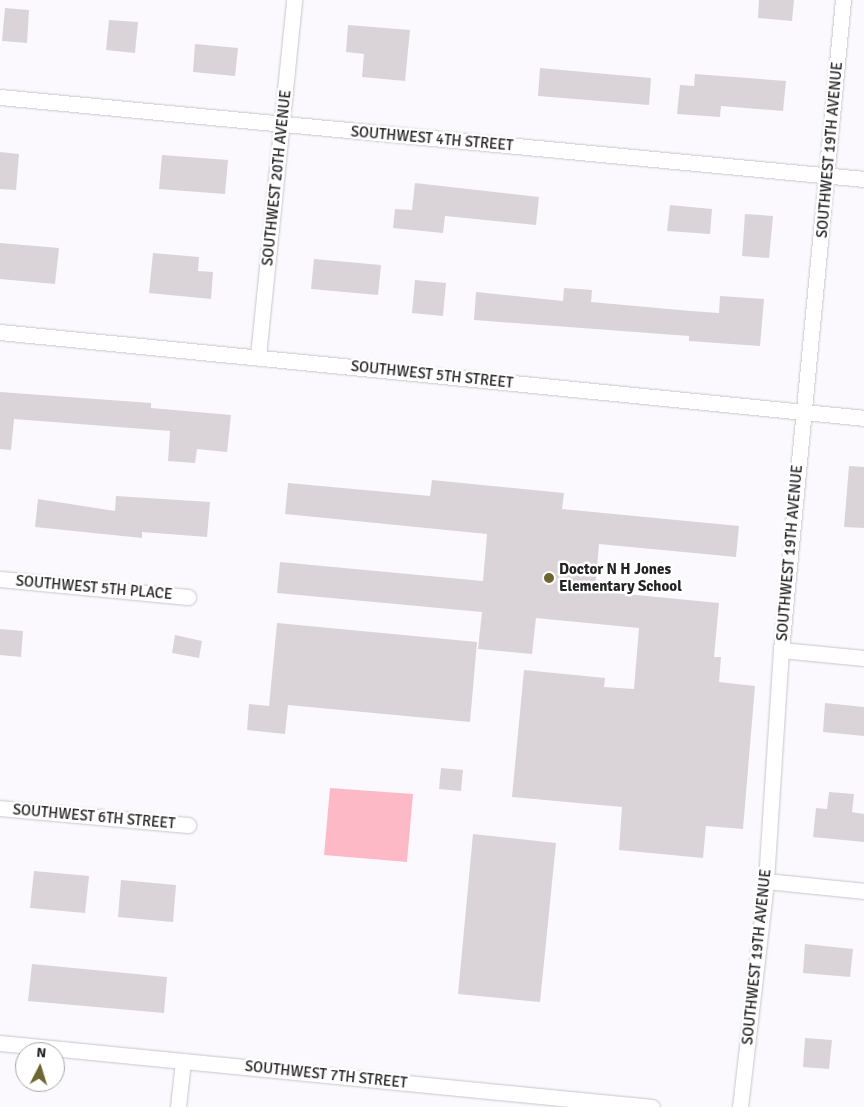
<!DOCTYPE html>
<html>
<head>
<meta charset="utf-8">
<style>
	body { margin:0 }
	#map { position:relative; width:864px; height:1107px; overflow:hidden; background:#fbf9fe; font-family:Signika,sans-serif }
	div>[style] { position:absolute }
	.green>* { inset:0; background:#fdbac6 }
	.building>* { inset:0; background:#dad4d8 }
	.roads { filter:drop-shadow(0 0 1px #c8c5cc) drop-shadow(0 0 1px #c8c5cc) }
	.street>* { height:15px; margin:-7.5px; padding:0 7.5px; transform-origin:7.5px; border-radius:7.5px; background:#fff }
	.dots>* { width:14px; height:14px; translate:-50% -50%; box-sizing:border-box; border:2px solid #fff; border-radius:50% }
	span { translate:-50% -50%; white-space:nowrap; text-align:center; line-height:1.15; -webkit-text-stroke:5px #fff; paint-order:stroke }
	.street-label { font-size:15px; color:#232224 }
	.poi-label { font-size:15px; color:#232224; font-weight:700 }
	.left { translate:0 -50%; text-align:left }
	.north { position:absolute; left:15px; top:1042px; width:50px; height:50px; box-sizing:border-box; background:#fff; border:1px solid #a7a7a7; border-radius:50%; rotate:5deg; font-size:14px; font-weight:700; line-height:20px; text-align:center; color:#232224 }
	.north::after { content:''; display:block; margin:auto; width:18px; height:22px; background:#6e6632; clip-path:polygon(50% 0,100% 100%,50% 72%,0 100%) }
</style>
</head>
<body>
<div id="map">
	<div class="green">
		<div style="clip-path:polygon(330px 788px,413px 794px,407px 862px,324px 855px)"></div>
	</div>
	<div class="building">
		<div style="clip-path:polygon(759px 0,794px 0,792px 21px,758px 18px)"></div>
		<div style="clip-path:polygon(5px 8px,29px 10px,27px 43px,2px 41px)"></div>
		<div style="clip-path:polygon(109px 20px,138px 22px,135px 53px,106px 50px)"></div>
		<div style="clip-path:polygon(348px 25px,410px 30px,405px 81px,362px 77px,364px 54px,346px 52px)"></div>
		<div style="clip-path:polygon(195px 44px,238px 48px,235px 76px,193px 72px)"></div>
		<div style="clip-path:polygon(540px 68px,651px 78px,649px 105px,538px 96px)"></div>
		<div style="clip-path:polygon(695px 74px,786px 81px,783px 111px,721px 106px,720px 117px,677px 114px,680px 85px,694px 86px)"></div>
		<div style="clip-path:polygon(0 152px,19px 154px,16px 190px,0 189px)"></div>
		<div style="clip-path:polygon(162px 155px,228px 160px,225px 194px,159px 189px)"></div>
		<div style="clip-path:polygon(415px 183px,539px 197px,536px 225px,445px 216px,443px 233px,393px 228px,395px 209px,412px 210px)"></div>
		<div style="clip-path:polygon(670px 205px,712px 209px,710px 234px,667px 231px)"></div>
		<div style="clip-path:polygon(745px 214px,773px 216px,769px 258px,742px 256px)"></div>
		<div style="clip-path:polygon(0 243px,59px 248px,55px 284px,0 279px)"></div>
		<div style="clip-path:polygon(153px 253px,199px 257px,198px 271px,213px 272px,211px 299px,149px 293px)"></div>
		<div style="clip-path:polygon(314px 259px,381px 265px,378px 295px,311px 289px)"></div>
		<div style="clip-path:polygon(415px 280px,446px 283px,443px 316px,412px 313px)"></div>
		<div style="clip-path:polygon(564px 288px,592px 290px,591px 302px,691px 311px,719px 313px,720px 296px,764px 299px,760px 346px,689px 341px,689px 336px,474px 320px,476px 292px,563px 301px)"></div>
		<div style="clip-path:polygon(0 392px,151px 403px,151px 408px,231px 415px,227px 452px,197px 449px,195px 463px,168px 461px,170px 431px,14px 419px,11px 450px,0 449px)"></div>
		<div style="clip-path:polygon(849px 466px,864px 467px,864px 528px,844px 527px)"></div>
		<div style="clip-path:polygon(432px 480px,564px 493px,562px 509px,739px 526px,736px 557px,599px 544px,595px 591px,719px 603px,714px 657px,721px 657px,719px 682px,755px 686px,743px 829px,706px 826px,703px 858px,619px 850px,622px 807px,512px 797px,524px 670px,605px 678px,604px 687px,634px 689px,639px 628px,536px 618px,532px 654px,478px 649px,482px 612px,277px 593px,280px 562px,483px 581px,487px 534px,285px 514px,288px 483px,430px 496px)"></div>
		<div style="clip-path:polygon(116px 496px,210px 502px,207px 537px,142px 532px,142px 538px,35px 527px,38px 499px,115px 511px)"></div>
		<div style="clip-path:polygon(277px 623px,477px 642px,470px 722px,288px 705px,285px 734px,247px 730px,249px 704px,269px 706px)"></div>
		<div style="clip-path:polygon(0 629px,23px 631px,21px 657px,0 655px)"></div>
		<div style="clip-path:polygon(175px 635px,202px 641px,199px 658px,172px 653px)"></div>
		<div style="clip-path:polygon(825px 703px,864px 707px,864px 736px,823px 732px)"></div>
		<div style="clip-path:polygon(441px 768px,463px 770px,461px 791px,439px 789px)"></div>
		<div style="clip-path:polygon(829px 792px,854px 794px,852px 812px,864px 814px,864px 842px,813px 837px,816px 808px,827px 809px)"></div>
		<div style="clip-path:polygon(473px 834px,556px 843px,540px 1002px,458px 994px)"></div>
		<div style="clip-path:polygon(34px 871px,89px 876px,85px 913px,30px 908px)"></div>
		<div style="clip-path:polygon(121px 880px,176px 885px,173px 922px,118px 917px)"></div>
		<div style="clip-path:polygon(805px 944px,853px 949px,850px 977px,803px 973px)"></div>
		<div style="clip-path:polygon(32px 964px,167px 977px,164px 1013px,28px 1001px)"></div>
		<div style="clip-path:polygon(805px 1038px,832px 1040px,829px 1069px,803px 1067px)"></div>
	</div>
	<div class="roads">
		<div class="street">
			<div style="left:0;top:97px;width:868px;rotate:5.42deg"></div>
			<div style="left:0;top:332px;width:868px;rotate:5.68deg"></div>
			<div style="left:258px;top:356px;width:358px;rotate:-84.2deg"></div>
			<div style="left:0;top:579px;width:189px;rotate:5.5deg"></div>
			<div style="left:781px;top:650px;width:83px;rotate:5.5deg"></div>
			<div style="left:0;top:808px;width:189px;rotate:5.2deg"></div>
			<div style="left:766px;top:881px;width:99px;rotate:5.8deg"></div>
			<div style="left:0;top:1043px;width:655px;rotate:5.61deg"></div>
			<div style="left:178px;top:1107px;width:46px;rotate:-83.8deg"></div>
			<div style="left:740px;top:1107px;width:227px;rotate:-83.4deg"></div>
			<div style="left:766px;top:881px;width:231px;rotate:-86.3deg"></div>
			<div style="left:781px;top:650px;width:653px;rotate:-84.55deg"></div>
		</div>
	</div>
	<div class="dots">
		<div style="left:549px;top:578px;background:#6e6632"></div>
	</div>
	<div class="street-label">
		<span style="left:432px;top:139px;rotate:5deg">SOUTHWEST 4TH STREET</span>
		<span style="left:830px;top:150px;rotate:-85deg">SOUTHWEST 19TH AVENUE</span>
		<span style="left:277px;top:178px;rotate:-84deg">SOUTHWEST 20TH AVENUE</span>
		<span style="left:432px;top:375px;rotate:6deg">SOUTHWEST 5TH STREET</span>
		<span style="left:790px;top:553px;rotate:-85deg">SOUTHWEST 19TH AVENUE</span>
		<span style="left:94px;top:588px;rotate:5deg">SOUTHWEST 5TH PLACE</span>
		<span style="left:94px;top:817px;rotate:5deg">SOUTHWEST 6TH STREET</span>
		<span style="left:757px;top:957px;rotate:-84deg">SOUTHWEST 19TH AVENUE</span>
		<span style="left:326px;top:1075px;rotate:6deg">SOUTHWEST 7TH STREET</span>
	</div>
	<div class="poi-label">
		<span class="left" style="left:559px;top:578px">Doctor N H Jones<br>Elementary School</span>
	</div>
	<div class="north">N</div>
</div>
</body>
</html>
